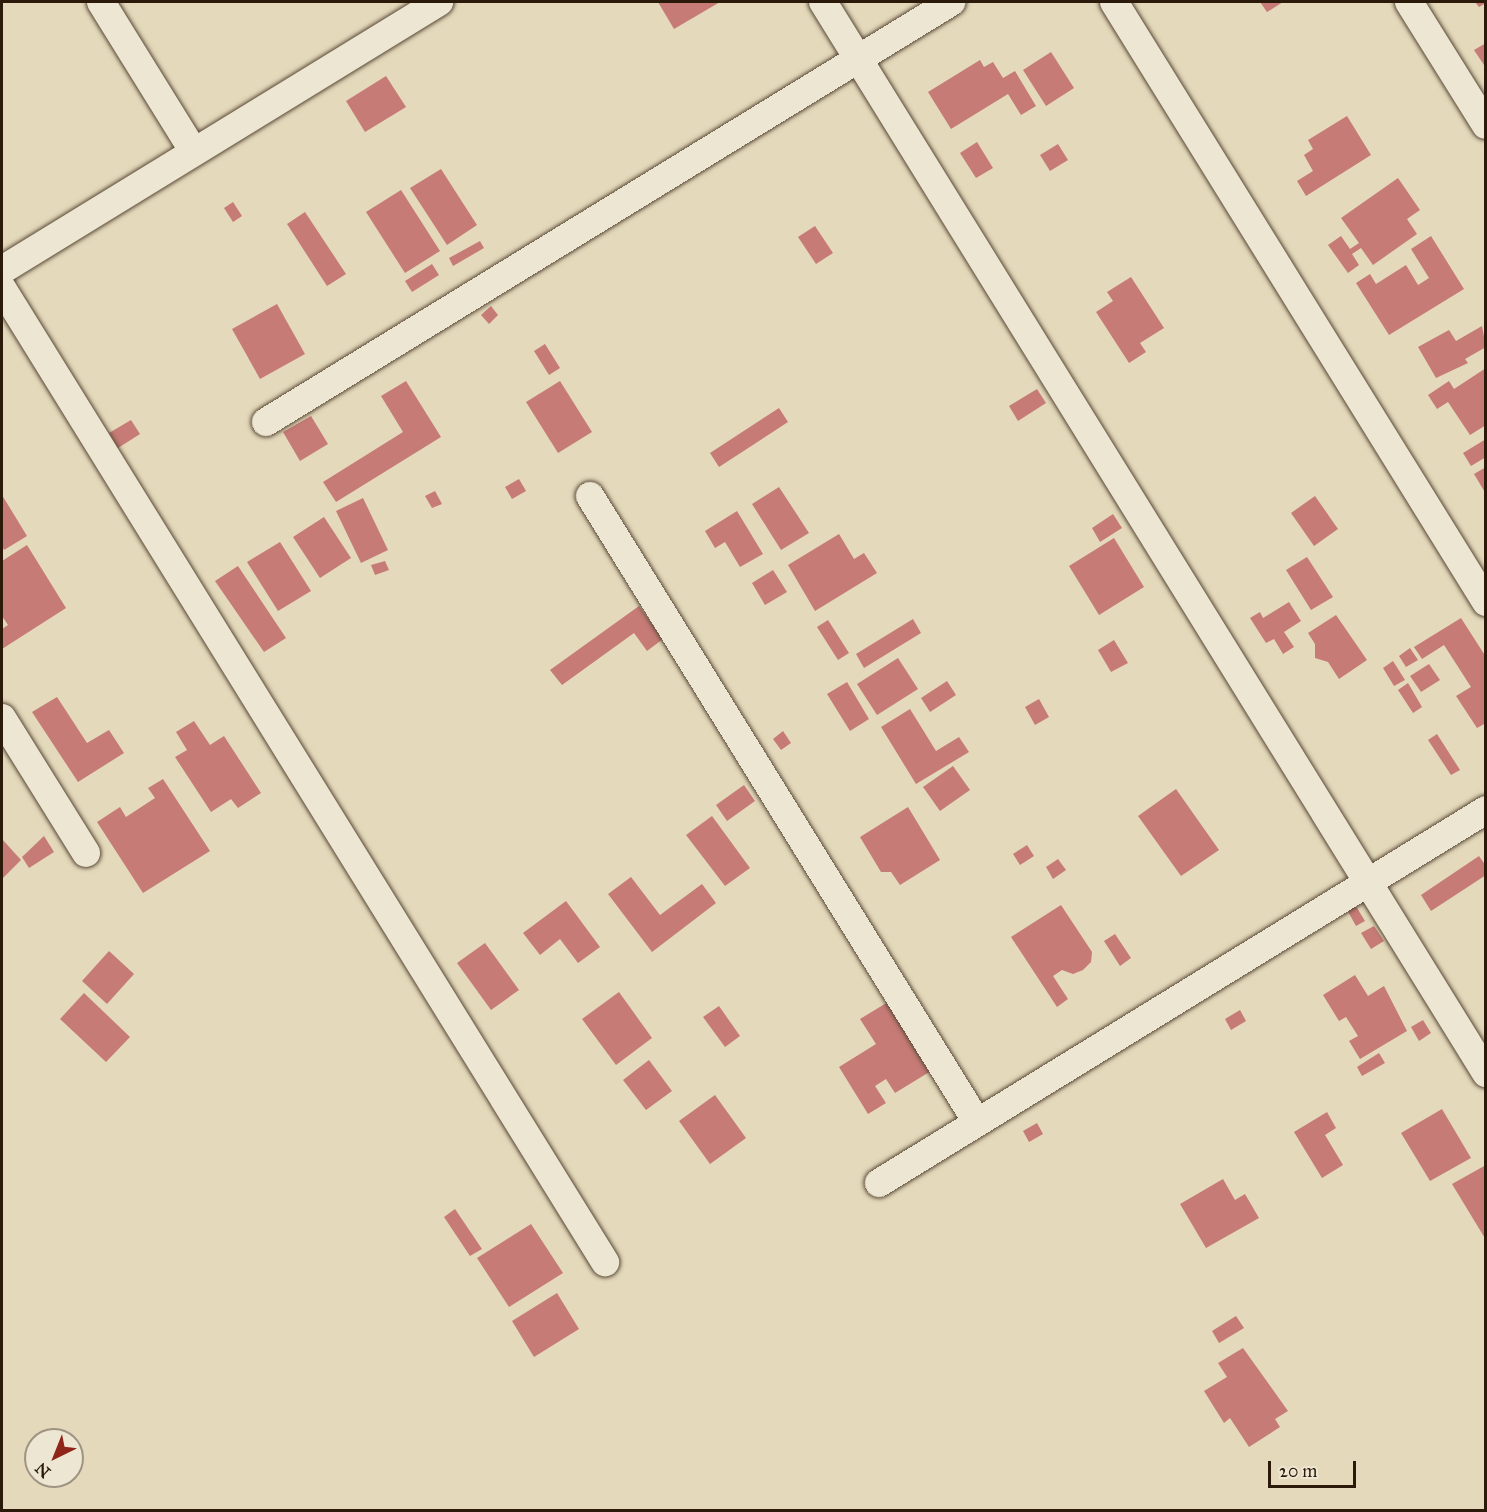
<!DOCTYPE html>
<html>
<head>
<meta charset="utf-8">
<style>
	body { margin:0 }
	#map { position:relative; width:1487px; height:1512px; overflow:hidden; background:#e4d9bb; font-family:"IM FELL Great Primer",serif }
	div>[style] { position:absolute }
	.building>* { inset:0; background:#c67b76 }
	.roads { filter:drop-shadow(0 0 2px #594936) drop-shadow(0 0 2px #594936) }
	.street>* { height:28px; margin:-14px; padding:0 14px; transform-origin:14px; border-radius:14px; background:#ede6d3 }
	span { translate:-50% -50%; white-space:nowrap; text-align:center; line-height:1.15; -webkit-text-stroke:4.5px #ede6d3; paint-order:stroke }
	.frame { position:absolute; inset:0; border:3px solid #2b1909; pointer-events:none }
	.north { position:absolute; left:24px; top:1428px; width:60px; height:60px; box-sizing:border-box; background:#ede6d3; border:2px solid #9f9482; border-radius:50%; rotate:223deg; font-size:16px; font-weight:700; line-height:24px; text-align:center; color:#2b1909 }
	.north::after { content:''; display:block; margin:auto; width:21px; height:27px; background:#8f2418; clip-path:polygon(50% 0,100% 100%,50% 72%,0 100%) }
	.scale { position:absolute; left:1268px; top:1461px; width:88px; height:27px; box-sizing:border-box; border:3px solid #2b1909; border-top:0; padding-left:8px; font-size:18px; line-height:21px; white-space:nowrap; color:#2b1909; -webkit-text-stroke:4px #ede6d3; paint-order:stroke }
</style>
</head>
<body>
<div id="map">
	<div class="building">
		<div style="clip-path:polygon(658px 2px,720px 2px,674px 29px)"></div>
		<div style="clip-path:polygon(1260px 2px,1283px 2px,1267px 12px)"></div>
		<div style="clip-path:polygon(1475px 2px,1486px 2px,1486px 3px,1479px 7px)"></div>
		<div style="clip-path:polygon(1486px 43px,1486px 68px,1474px 50px)"></div>
		<div style="clip-path:polygon(1051px 52px,1074px 88px,1046px 106px,1023px 70px)"></div>
		<div style="clip-path:polygon(980px 60px,984px 67px,993px 62px,1003px 78px,1015px 71px,1036px 106px,1021px 115px,1008px 94px,951px 129px,928px 92px)"></div>
		<div style="clip-path:polygon(386px 76px,406px 107px,365px 132px,346px 101px)"></div>
		<div style="clip-path:polygon(1347px 116px,1371px 155px,1306px 196px,1297px 181px,1313px 171px,1304px 155px,1313px 149px,1308px 140px)"></div>
		<div style="clip-path:polygon(977px 142px,993px 168px,976px 178px,960px 153px)"></div>
		<div style="clip-path:polygon(1058px 144px,1068px 160px,1050px 171px,1040px 155px)"></div>
		<div style="clip-path:polygon(441px 169px,477px 225px,447px 245px,410px 188px)"></div>
		<div style="clip-path:polygon(1398px 178px,1420px 210px,1407px 219px,1417px 234px,1373px 265px,1361px 248px,1352px 254px,1359px 265px,1348px 273px,1328px 245px,1341px 236px,1350px 249px,1359px 243px,1341px 218px)"></div>
		<div style="clip-path:polygon(401px 190px,440px 251px,405px 273px,366px 212px)"></div>
		<div style="clip-path:polygon(233px 202px,242px 216px,233px 222px,224px 208px)"></div>
		<div style="clip-path:polygon(305px 212px,346px 274px,327px 286px,287px 224px)"></div>
		<div style="clip-path:polygon(815px 226px,833px 253px,816px 264px,798px 237px)"></div>
		<div style="clip-path:polygon(1431px 236px,1464px 289px,1389px 335px,1356px 283px,1370px 274px,1376px 284px,1406px 265px,1418px 285px,1429px 278px,1411px 249px)"></div>
		<div style="clip-path:polygon(480px 241px,484px 248px,453px 266px,449px 258px)"></div>
		<div style="clip-path:polygon(432px 264px,439px 275px,412px 292px,405px 281px)"></div>
		<div style="clip-path:polygon(1131px 277px,1164px 328px,1140px 343px,1146px 352px,1129px 363px,1096px 312px,1113px 301px,1107px 292px)"></div>
		<div style="clip-path:polygon(277px 304px,305px 354px,260px 379px,232px 329px)"></div>
		<div style="clip-path:polygon(491px 306px,498px 315px,489px 324px,481px 315px)"></div>
		<div style="clip-path:polygon(1482px 326px,1486px 347px,1465px 359px,1468px 363px,1436px 378px,1418px 347px,1449px 330px,1456px 341px)"></div>
		<div style="clip-path:polygon(545px 344px,560px 368px,549px 375px,534px 351px)"></div>
		<div style="clip-path:polygon(1486px 368px,1486px 425px,1470px 435px,1448px 402px,1437px 409px,1428px 395px,1449px 381px,1454px 389px)"></div>
		<div style="clip-path:polygon(406px 381px,441px 437px,336px 502px,323px 482px,403px 432px,381px 396px)"></div>
		<div style="clip-path:polygon(560px 381px,592px 432px,558px 453px,526px 402px)"></div>
		<div style="clip-path:polygon(1037px 389px,1046px 403px,1018px 421px,1009px 406px)"></div>
		<div style="clip-path:polygon(779px 408px,788px 422px,719px 467px,710px 453px)"></div>
		<div style="clip-path:polygon(311px 416px,328px 444px,300px 461px,283px 432px)"></div>
		<div style="clip-path:polygon(131px 420px,140px 434px,118px 448px,109px 433px)"></div>
		<div style="clip-path:polygon(1486px 439px,1486px 457px,1471px 466px,1463px 453px)"></div>
		<div style="clip-path:polygon(1486px 467px,1486px 494px,1474px 474px)"></div>
		<div style="clip-path:polygon(519px 479px,526px 491px,512px 499px,505px 487px)"></div>
		<div style="clip-path:polygon(779px 487px,809px 533px,781px 550px,752px 504px)"></div>
		<div style="clip-path:polygon(435px 491px,442px 504px,432px 508px,425px 496px)"></div>
		<div style="clip-path:polygon(2px 495px,27px 536px,4px 550px,2px 546px)"></div>
		<div style="clip-path:polygon(1315px 496px,1338px 529px,1314px 546px,1291px 513px)"></div>
		<div style="clip-path:polygon(363px 498px,388px 550px,361px 563px,336px 511px)"></div>
		<div style="clip-path:polygon(737px 511px,763px 554px,740px 567px,725px 542px,715px 548px,705px 531px)"></div>
		<div style="clip-path:polygon(1113px 514px,1122px 528px,1100px 542px,1092px 528px)"></div>
		<div style="clip-path:polygon(324px 517px,351px 558px,320px 578px,293px 537px)"></div>
		<div style="clip-path:polygon(839px 534px,854px 559px,864px 553px,877px 573px,815px 611px,788px 565px)"></div>
		<div style="clip-path:polygon(1114px 538px,1144px 587px,1099px 615px,1069px 566px)"></div>
		<div style="clip-path:polygon(280px 542px,311px 591px,278px 611px,247px 562px)"></div>
		<div style="clip-path:polygon(27px 545px,66px 608px,2px 649px,2px 629px,8px 625px,2px 616px,2px 561px)"></div>
		<div style="clip-path:polygon(1307px 557px,1333px 597px,1311px 610px,1286px 570px)"></div>
		<div style="clip-path:polygon(385px 561px,389px 570px,375px 575px,371px 565px)"></div>
		<div style="clip-path:polygon(238px 566px,286px 638px,264px 652px,215px 581px)"></div>
		<div style="clip-path:polygon(773px 570px,787px 592px,765px 605px,752px 583px)"></div>
		<div style="clip-path:polygon(1289px 602px,1301px 621px,1284px 632px,1294px 647px,1283px 654px,1274px 639px,1266px 643px,1250px 618px,1260px 612px,1263px 618px)"></div>
		<div style="clip-path:polygon(639px 606px,663px 639px,647px 651px,634px 633px,562px 685px,550px 670px)"></div>
		<div style="clip-path:polygon(1336px 615px,1367px 660px,1339px 679px,1328px 662px,1315px 658px,1315px 644px,1308px 633px)"></div>
		<div style="clip-path:polygon(1461px 618px,1486px 657px,1486px 723px,1477px 728px,1456px 696px,1471px 687px,1444px 645px,1422px 659px,1414px 647px)"></div>
		<div style="clip-path:polygon(913px 619px,921px 633px,864px 668px,856px 654px)"></div>
		<div style="clip-path:polygon(828px 620px,849px 653px,838px 660px,817px 627px)"></div>
		<div style="clip-path:polygon(1114px 640px,1128px 663px,1111px 672px,1098px 650px)"></div>
		<div style="clip-path:polygon(1410px 648px,1418px 660px,1406px 667px,1399px 656px)"></div>
		<div style="clip-path:polygon(898px 658px,918px 689px,877px 715px,857px 684px)"></div>
		<div style="clip-path:polygon(1393px 661px,1405px 680px,1394px 686px,1383px 668px)"></div>
		<div style="clip-path:polygon(1429px 664px,1440px 680px,1421px 692px,1410px 676px)"></div>
		<div style="clip-path:polygon(947px 681px,956px 695px,930px 712px,921px 698px)"></div>
		<div style="clip-path:polygon(847px 682px,869px 719px,850px 731px,827px 694px)"></div>
		<div style="clip-path:polygon(1408px 683px,1422px 707px,1413px 713px,1398px 690px)"></div>
		<div style="clip-path:polygon(57px 697px,87px 743px,109px 730px,124px 753px,78px 782px,32px 712px)"></div>
		<div style="clip-path:polygon(1039px 699px,1049px 717px,1035px 725px,1025px 707px)"></div>
		<div style="clip-path:polygon(910px 709px,936px 751px,959px 737px,969px 752px,916px 784px,881px 727px)"></div>
		<div style="clip-path:polygon(194px 721px,210px 745px,224px 736px,261px 793px,238px 808px,231px 799px,211px 812px,175px 757px,187px 750px,176px 732px)"></div>
		<div style="clip-path:polygon(783px 731px,791px 743px,781px 750px,773px 739px)"></div>
		<div style="clip-path:polygon(1437px 734px,1460px 770px,1451px 775px,1428px 740px)"></div>
		<div style="clip-path:polygon(953px 766px,970px 790px,940px 811px,923px 787px)"></div>
		<div style="clip-path:polygon(163px 779px,210px 851px,143px 893px,97px 822px,120px 807px,126px 817px,155px 798px,148px 788px)"></div>
		<div style="clip-path:polygon(744px 785px,755px 801px,727px 821px,716px 805px)"></div>
		<div style="clip-path:polygon(1176px 789px,1219px 850px,1181px 876px,1138px 816px)"></div>
		<div style="clip-path:polygon(908px 807px,940px 860px,900px 885px,891px 872px,881px 872px,860px 837px)"></div>
		<div style="clip-path:polygon(712px 816px,750px 868px,725px 886px,686px 835px)"></div>
		<div style="clip-path:polygon(44px 836px,54px 852px,29px 868px,22px 857px)"></div>
		<div style="clip-path:polygon(2px 839px,21px 860px,2px 879px)"></div>
		<div style="clip-path:polygon(1027px 845px,1034px 856px,1020px 865px,1013px 854px)"></div>
		<div style="clip-path:polygon(1479px 856px,1486px 866px,1486px 875px,1431px 911px,1421px 895px)"></div>
		<div style="clip-path:polygon(1058px 859px,1066px 870px,1053px 879px,1046px 867px)"></div>
		<div style="clip-path:polygon(631px 877px,660px 915px,702px 884px,716px 903px,652px 952px,608px 894px)"></div>
		<div style="clip-path:polygon(566px 901px,600px 947px,578px 963px,560px 939px,540px 955px,523px 933px)"></div>
		<div style="clip-path:polygon(1354px 903px,1365px 921px,1356px 926px,1346px 908px)"></div>
		<div style="clip-path:polygon(1061px 905px,1092px 952px,1091px 962px,1083px 970px,1073px 974px,1062px 970px,1053px 976px,1068px 999px,1057px 1007px,1011px 937px)"></div>
		<div style="clip-path:polygon(1374px 926px,1384px 941px,1371px 949px,1361px 933px)"></div>
		<div style="clip-path:polygon(1115px 934px,1131px 958px,1120px 966px,1104px 941px)"></div>
		<div style="clip-path:polygon(485px 943px,519px 990px,491px 1010px,457px 963px)"></div>
		<div style="clip-path:polygon(109px 951px,134px 974px,107px 1004px,82px 981px)"></div>
		<div style="clip-path:polygon(1355px 975px,1368px 996px,1384px 986px,1407px 1031px,1360px 1059px,1349px 1041px,1358px 1036px,1346px 1017px,1339px 1021px,1323px 995px)"></div>
		<div style="clip-path:polygon(619px 992px,652px 1038px,616px 1065px,582px 1019px)"></div>
		<div style="clip-path:polygon(84px 993px,130px 1037px,106px 1062px,60px 1019px)"></div>
		<div style="clip-path:polygon(888px 1002px,931px 1071px,895px 1093px,886px 1079px,875px 1086px,886px 1103px,868px 1114px,839px 1067px,876px 1044px,860px 1019px)"></div>
		<div style="clip-path:polygon(719px 1006px,740px 1036px,725px 1047px,703px 1017px)"></div>
		<div style="clip-path:polygon(1240px 1010px,1246px 1021px,1231px 1030px,1225px 1019px)"></div>
		<div style="clip-path:polygon(1423px 1020px,1431px 1033px,1419px 1041px,1411px 1027px)"></div>
		<div style="clip-path:polygon(1379px 1053px,1385px 1063px,1362px 1076px,1357px 1067px)"></div>
		<div style="clip-path:polygon(649px 1060px,672px 1091px,646px 1110px,623px 1080px)"></div>
		<div style="clip-path:polygon(715px 1095px,746px 1138px,710px 1164px,679px 1121px)"></div>
		<div style="clip-path:polygon(1442px 1109px,1471px 1158px,1430px 1181px,1401px 1133px)"></div>
		<div style="clip-path:polygon(1327px 1112px,1336px 1128px,1325px 1135px,1343px 1165px,1322px 1178px,1294px 1132px)"></div>
		<div style="clip-path:polygon(1037px 1123px,1043px 1134px,1029px 1142px,1023px 1131px)"></div>
		<div style="clip-path:polygon(1486px 1165px,1486px 1240px,1452px 1184px)"></div>
		<div style="clip-path:polygon(1223px 1179px,1235px 1200px,1245px 1194px,1259px 1218px,1206px 1248px,1180px 1204px)"></div>
		<div style="clip-path:polygon(455px 1209px,482px 1249px,470px 1256px,444px 1217px)"></div>
		<div style="clip-path:polygon(531px 1224px,563px 1273px,509px 1307px,477px 1258px)"></div>
		<div style="clip-path:polygon(557px 1293px,579px 1329px,534px 1357px,512px 1321px)"></div>
		<div style="clip-path:polygon(1236px 1316px,1244px 1328px,1219px 1343px,1212px 1331px)"></div>
		<div style="clip-path:polygon(1243px 1348px,1288px 1411px,1275px 1419px,1280px 1427px,1249px 1447px,1230px 1418px,1224px 1423px,1204px 1391px,1227px 1377px,1218px 1363px)"></div>
	</div>
	<div class="roads">
		<div class="street">
			<div style="left:101px;top:2px;width:176px;rotate:58.2deg"></div>
			<div style="left:823px;top:2px;width:1260px;rotate:58.24deg"></div>
			<div style="left:1114px;top:2px;width:706px;rotate:58.2deg"></div>
			<div style="left:1409px;top:2px;width:145px;rotate:58deg"></div>
			<div style="left:2px;top:270px;width:513px;rotate:-31.52deg"></div>
			<div style="left:2px;top:288px;width:1146px;rotate:58.24deg"></div>
			<div style="left:266px;top:422px;width:804px;rotate:-31.51deg"></div>
			<div style="left:590px;top:496px;width:736px;rotate:58.28deg"></div>
			<div style="left:2px;top:718px;width:159px;rotate:58.1deg"></div>
			<div style="left:879px;top:1183px;width:712px;rotate:-31.57deg"></div>
		</div>
	</div>
	<div class="frame"></div>
	<div class="north">N</div>
	<div class="scale">20 m</div>
</div>
</body>
</html>
